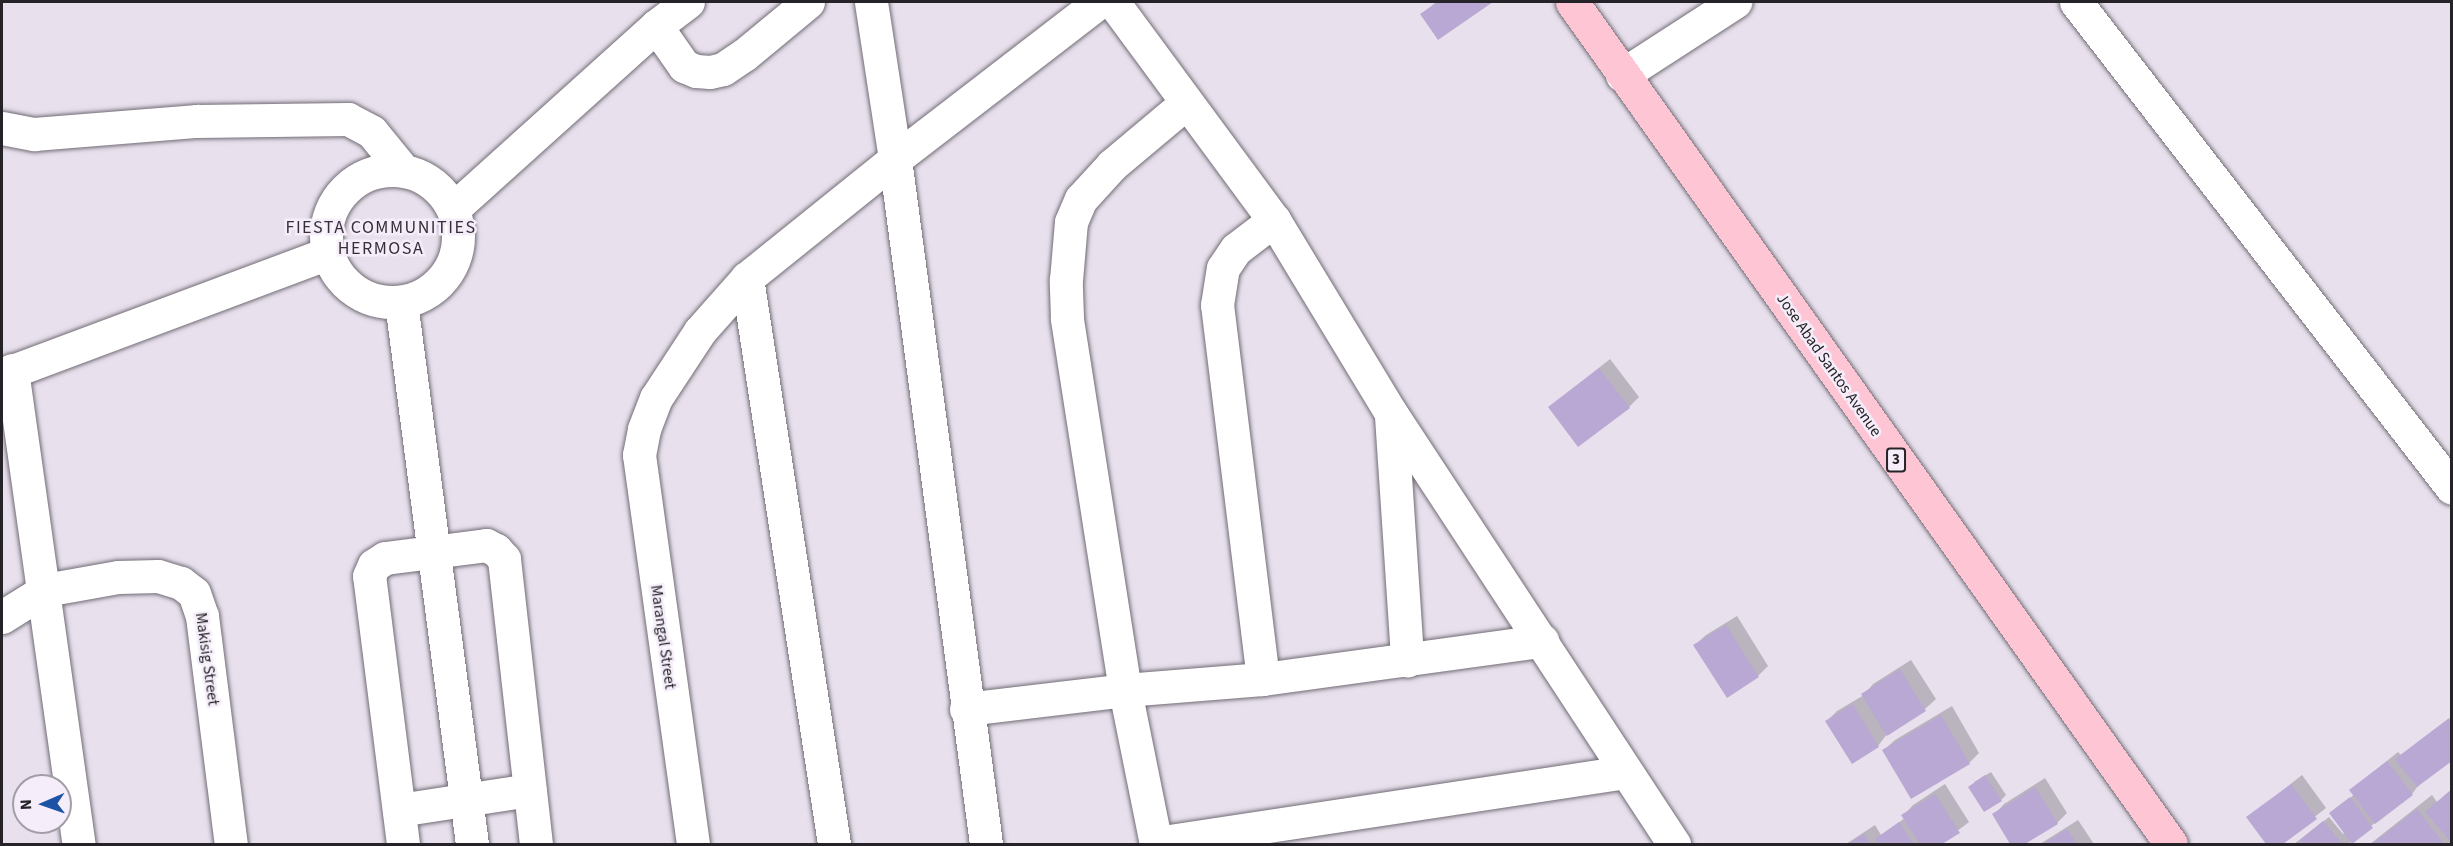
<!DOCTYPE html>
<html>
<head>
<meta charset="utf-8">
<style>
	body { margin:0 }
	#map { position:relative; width:2453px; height:846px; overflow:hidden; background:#e8e1ed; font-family:"Source Sans 3",sans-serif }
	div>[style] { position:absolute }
	.shadow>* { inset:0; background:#0003 }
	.building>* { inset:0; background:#b9a8d3 }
	.roads { filter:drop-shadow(0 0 2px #726c76) drop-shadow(0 0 2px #726c76) }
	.street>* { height:33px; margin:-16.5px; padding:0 16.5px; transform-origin:16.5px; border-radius:16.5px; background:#fff }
	.street>.ring { margin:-16.5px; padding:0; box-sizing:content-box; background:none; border:33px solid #fff; border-radius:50% }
	.highway>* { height:33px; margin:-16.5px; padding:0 16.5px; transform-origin:16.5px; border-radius:16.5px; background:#fec6d5 }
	span { translate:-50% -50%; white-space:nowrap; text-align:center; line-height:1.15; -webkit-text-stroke:5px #f5eefa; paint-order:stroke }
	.shield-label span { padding:2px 4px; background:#f5eefa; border:2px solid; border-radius:4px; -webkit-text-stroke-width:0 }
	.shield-label { font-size:15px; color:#252327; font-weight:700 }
	.street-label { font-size:16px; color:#252327 }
	.neighbourhood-label { font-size:18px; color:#352f38; letter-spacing:1.5px }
	.frame { position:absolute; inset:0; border:3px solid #252327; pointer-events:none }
	.north { position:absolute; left:12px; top:774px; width:60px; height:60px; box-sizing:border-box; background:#f5eefa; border:2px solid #a29da6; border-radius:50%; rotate:268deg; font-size:16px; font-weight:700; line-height:24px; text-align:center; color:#252327 }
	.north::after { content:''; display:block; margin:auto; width:21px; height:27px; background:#1d53a5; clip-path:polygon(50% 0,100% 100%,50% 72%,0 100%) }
</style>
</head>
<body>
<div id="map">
	<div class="shadow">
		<div style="clip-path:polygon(1436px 2px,1490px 2px,1438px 38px,1422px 14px)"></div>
		<div style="clip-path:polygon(1610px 359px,1639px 397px,1629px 407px,1550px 407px)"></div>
		<div style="clip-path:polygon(1737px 616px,1768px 666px,1758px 676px,1695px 645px,1706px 635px)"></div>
		<div style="clip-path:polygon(1911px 660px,1936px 699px,1925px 709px,1887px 734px,1878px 746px,1827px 721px,1837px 711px,1864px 695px,1873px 684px)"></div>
		<div style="clip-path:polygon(1952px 706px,1979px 753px,1969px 763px,1884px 750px,1895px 740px)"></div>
		<div style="clip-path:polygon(2452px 716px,2452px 759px,2421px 782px,2412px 794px,2348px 844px,2294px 844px,2329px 817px,2343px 834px,2345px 832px,2336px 809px,2355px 794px,2351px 790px,2398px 752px,2401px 755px)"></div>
		<div style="clip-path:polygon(1991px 772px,2006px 795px,2001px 800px,1974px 782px)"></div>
		<div style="clip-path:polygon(2302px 775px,2326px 808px,2280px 844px,2267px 844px,2248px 818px)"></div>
		<div style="clip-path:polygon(2045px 778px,2067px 813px,2057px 823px,2022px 844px,2012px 844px,1994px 815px,2004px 804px)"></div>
		<div style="clip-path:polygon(1945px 784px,1969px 822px,1940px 844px,1846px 844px,1875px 825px,1881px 835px,1905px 818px,1903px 816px,1913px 805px)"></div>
		<div style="clip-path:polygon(2452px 789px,2452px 844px,2370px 844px,2432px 795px,2437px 802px)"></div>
		<div style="clip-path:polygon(2078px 820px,2094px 844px,2040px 844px)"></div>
	</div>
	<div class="building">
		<div style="clip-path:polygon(1438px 2px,1493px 2px,1438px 40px,1420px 14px)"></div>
		<div style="clip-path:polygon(1599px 368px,1630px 408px,1578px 447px,1548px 407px)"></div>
		<div style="clip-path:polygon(1726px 625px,1759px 677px,1727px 698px,1693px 645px)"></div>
		<div style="clip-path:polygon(1900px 669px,1926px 711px,1887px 736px,1861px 694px)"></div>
		<div style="clip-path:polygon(1853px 704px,1879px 747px,1852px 764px,1825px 721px)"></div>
		<div style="clip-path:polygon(1941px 715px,1970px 764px,1911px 799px,1882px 750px)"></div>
		<div style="clip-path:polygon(2448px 719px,2452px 724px,2452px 761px,2417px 787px,2395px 759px)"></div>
		<div style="clip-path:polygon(2387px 761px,2413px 795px,2375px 824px,2349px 790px)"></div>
		<div style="clip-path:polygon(1985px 775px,2002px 801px,1984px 812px,1968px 787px)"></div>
		<div style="clip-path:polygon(2291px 784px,2317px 819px,2283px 844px,2266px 844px,2246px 817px)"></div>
		<div style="clip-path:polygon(2035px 787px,2058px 824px,2025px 844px,2010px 844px,1992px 814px)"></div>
		<div style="clip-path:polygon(2452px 789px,2452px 843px,2425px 812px)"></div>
		<div style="clip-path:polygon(1935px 794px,1960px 833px,1942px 844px,1920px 844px,1901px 815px)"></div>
		<div style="clip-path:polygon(2350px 797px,2373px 828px,2352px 844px,2329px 813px)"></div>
		<div style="clip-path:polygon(2417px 809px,2444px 844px,2372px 844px)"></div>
		<div style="clip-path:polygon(2323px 821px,2343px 844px,2304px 844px,2300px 840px)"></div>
		<div style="clip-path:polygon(1899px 822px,1914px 844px,1879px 844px,1875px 839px)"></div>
		<div style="clip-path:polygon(2067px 829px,2077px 844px,2043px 844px)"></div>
		<div style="clip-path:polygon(1864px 834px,1870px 844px,1848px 844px)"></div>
	</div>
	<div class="roads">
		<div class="street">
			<div style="left:871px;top:2px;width:159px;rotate:81.3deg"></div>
			<div style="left:895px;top:159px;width:691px;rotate:82.43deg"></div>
			<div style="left:1113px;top:2px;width:271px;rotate:53.6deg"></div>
			<div style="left:1274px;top:220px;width:226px;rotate:58.8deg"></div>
			<div style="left:1391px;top:413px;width:516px;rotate:56.71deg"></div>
			<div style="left:2076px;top:2px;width:614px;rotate:52.27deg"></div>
			<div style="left:656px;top:26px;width:49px;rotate:55deg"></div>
			<div style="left:684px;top:66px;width:13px;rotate:23deg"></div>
			<div style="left:696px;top:71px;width:14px;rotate:4deg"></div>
			<div style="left:710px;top:72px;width:13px;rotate:-13deg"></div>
			<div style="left:723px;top:69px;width:25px;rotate:-34deg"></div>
			<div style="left:744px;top:55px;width:83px;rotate:-39.6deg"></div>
			<div style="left:1622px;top:75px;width:135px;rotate:-32.9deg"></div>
			<div style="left:2px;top:128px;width:33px;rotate:11deg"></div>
			<div style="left:34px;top:134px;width:164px;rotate:-4.6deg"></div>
			<div style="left:197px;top:121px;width:151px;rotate:-0.8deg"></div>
			<div style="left:348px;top:119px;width:27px;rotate:28deg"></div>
			<div style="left:372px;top:132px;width:49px;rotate:50.8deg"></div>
			<div class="ring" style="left:326px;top:170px;width:99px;height:99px"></div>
			<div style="left:453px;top:209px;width:273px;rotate:-42deg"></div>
			<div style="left:656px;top:26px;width:40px;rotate:-37deg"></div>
			<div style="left:747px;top:278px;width:573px;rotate:81.26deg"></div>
			<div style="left:401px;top:302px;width:547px;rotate:82.54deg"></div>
			<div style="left:12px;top:370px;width:479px;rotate:82deg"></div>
			<div style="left:2px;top:375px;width:348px;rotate:-20.5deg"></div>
			<div style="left:1391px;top:416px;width:245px;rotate:86.2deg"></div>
			<div style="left:2px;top:617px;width:51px;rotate:-32.1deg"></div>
			<div style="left:45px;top:590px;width:74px;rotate:-10.1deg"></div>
			<div style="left:118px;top:577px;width:40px;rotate:-1.4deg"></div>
			<div style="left:158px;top:576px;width:24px;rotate:17deg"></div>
			<div style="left:181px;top:583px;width:16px;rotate:38deg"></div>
			<div style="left:194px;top:593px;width:24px;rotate:71deg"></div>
			<div style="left:202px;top:616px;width:230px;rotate:82.8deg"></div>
			<div style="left:1263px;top:679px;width:377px;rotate:-97deg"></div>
			<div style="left:1217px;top:305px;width:37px;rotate:-81deg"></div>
			<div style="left:1223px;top:268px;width:23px;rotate:-56deg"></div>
			<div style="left:1236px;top:249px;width:48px;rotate:-37.3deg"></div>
			<div style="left:966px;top:709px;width:160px;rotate:-6.8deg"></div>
			<div style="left:1125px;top:690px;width:138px;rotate:-4.6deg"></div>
			<div style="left:1263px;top:679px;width:282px;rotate:-7.8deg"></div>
			<div style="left:399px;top:810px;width:132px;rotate:-8.7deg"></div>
			<div style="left:1156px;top:843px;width:474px;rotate:-8.6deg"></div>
			<div style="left:403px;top:844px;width:270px;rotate:-97.2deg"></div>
			<div style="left:369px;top:576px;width:12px;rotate:-66deg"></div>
			<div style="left:374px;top:565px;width:13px;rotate:-32deg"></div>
			<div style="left:385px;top:558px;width:102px;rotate:-7.3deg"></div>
			<div style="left:486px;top:545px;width:11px;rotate:27deg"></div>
			<div style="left:496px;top:550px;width:12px;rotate:48deg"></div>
			<div style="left:504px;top:559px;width:287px;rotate:83.6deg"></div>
			<div style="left:693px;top:844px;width:393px;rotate:-97.9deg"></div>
			<div style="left:639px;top:455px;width:26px;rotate:-79deg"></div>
			<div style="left:644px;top:429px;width:33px;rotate:-69deg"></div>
			<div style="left:656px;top:398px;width:80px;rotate:-56.7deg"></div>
			<div style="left:700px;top:331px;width:71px;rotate:-48.4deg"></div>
			<div style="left:747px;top:278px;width:190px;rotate:-38.8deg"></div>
			<div style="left:895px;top:159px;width:257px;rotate:-37.6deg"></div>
			<div style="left:1156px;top:844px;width:157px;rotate:-101.4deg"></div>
			<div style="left:1125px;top:690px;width:376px;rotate:-98.9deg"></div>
			<div style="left:1067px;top:318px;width:38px;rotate:-92deg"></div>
			<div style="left:1066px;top:280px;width:58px;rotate:-85.1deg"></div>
			<div style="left:1071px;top:222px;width:25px;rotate:-67deg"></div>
			<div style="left:1081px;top:199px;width:46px;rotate:-47.6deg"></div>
			<div style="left:1112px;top:165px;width:97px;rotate:-40deg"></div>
		</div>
		<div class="highway">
			<div style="left:1572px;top:2px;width:1033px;rotate:54.57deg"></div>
		</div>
	</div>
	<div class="shield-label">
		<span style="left:1896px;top:460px">3</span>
	</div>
	<div class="street-label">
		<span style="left:1829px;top:365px;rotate:55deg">Jose Abad Santos Avenue</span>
		<span style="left:663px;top:637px;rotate:82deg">Marangal Street</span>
		<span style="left:207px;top:659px;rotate:82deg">Makisig Street</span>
	</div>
	<div class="neighbourhood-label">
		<span style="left:381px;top:239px">FIESTA COMMUNITIES<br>HERMOSA</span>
	</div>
	<div class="frame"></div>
	<div class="north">N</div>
</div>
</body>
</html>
